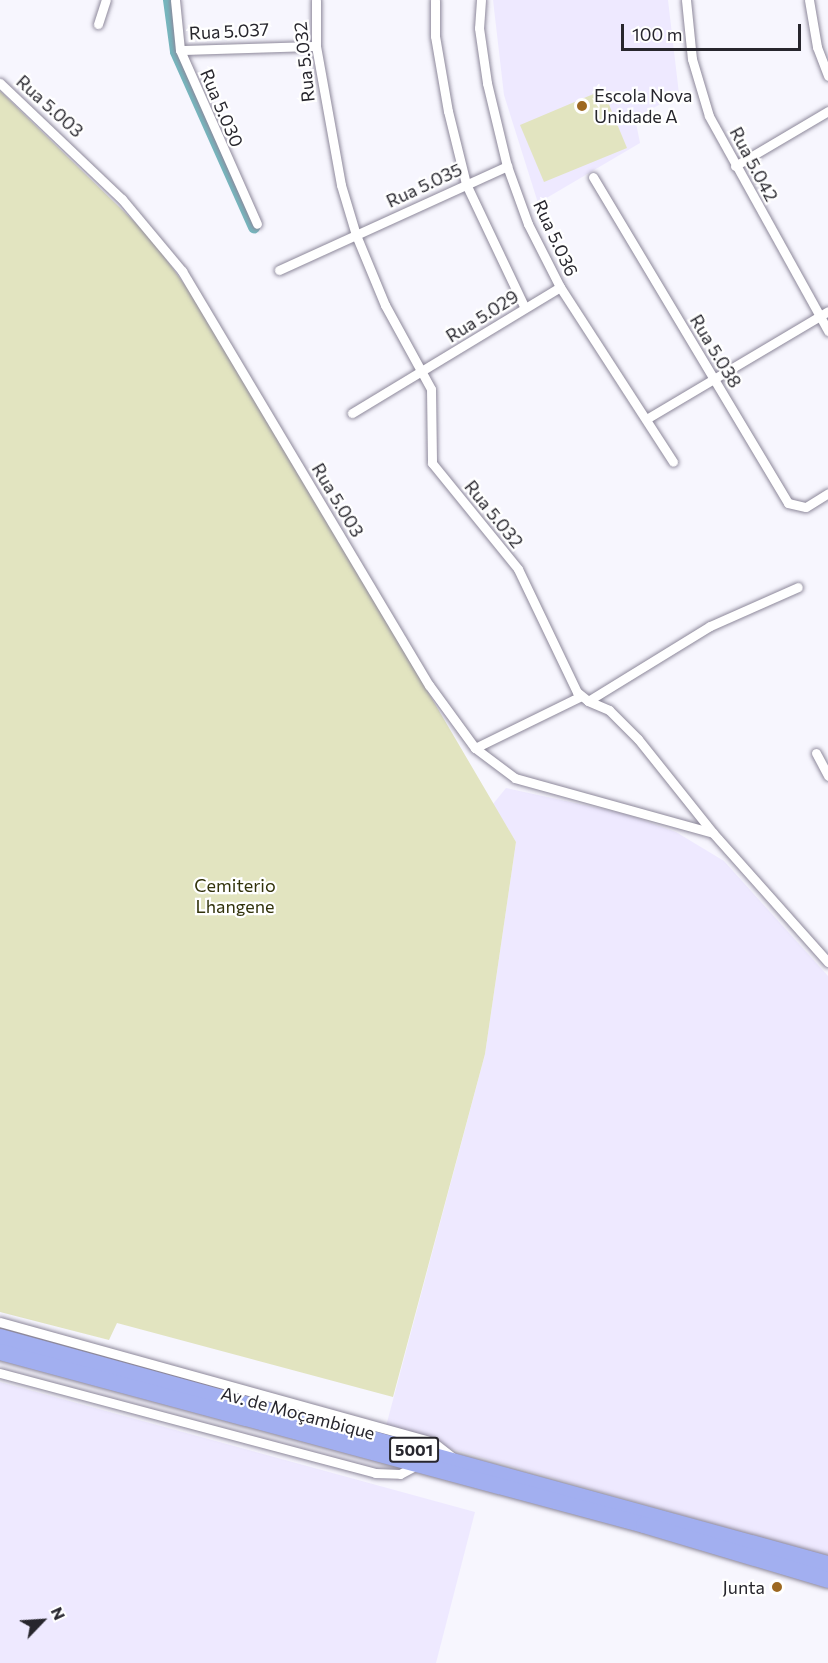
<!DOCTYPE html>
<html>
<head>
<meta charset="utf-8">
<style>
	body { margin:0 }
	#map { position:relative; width:828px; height:1663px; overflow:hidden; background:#f7f6fe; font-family:Commissioner,sans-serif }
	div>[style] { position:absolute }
	.built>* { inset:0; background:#eee9ff }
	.green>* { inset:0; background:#e2e4c0 }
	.canal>* { height:12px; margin:-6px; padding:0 6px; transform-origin:6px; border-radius:6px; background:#76b6be }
	.roads { filter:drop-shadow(0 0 2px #8d889a) drop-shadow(0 0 2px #8d889a) }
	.minor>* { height:9px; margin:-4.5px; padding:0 4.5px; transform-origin:4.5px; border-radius:4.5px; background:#fff }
	.trunk>* { height:16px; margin:-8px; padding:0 8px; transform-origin:8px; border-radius:8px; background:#a2aff0 }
	.dots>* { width:16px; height:16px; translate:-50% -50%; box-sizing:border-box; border:3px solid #fff; border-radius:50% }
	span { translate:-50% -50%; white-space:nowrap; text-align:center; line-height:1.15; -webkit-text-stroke:4.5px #fff; paint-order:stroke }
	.shield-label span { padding:2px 4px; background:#fff; border:2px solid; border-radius:4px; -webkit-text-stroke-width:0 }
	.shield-label { font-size:16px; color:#27262d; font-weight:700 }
	.street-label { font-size:18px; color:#27262d }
	.poi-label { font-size:18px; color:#27262d }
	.left { translate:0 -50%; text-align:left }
	.right { translate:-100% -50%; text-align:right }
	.park-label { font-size:18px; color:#32330b }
	.north { position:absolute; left:12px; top:1591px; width:60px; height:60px; -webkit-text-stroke:4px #fff; paint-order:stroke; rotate:65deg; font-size:16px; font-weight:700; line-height:24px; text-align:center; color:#27262d }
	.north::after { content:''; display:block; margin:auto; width:21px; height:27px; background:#27262d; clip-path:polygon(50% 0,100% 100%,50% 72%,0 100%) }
	.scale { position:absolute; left:621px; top:24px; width:180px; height:27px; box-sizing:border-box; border:3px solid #27262d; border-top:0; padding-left:8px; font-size:18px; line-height:21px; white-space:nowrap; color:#27262d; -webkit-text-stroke:4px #fff; paint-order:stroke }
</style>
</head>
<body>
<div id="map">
	<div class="built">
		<div style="clip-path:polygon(493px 0,668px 0,679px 94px,635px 118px,640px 143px,538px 203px,504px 95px)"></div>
		<div style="clip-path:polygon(506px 788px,626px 814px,676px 832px,724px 861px,828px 976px,828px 1557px,385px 1430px,485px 1054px,516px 842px,493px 804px)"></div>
		<div style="clip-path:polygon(0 1382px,475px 1512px,436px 1663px,0 1663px)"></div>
	</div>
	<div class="green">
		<div style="clip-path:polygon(603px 90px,627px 148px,544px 182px,520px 125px)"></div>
		<div style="clip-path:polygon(0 91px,150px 237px,208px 317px,516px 842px,485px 1054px,393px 1397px,117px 1323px,109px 1340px,0 1312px)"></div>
	</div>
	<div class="canal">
		<div style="left:169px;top:0;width:52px;rotate:82.3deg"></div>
		<div style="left:176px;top:52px;width:192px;rotate:66deg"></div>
	</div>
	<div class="roads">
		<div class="minor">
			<div style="left:175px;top:0;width:50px;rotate:84.3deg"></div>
			<div style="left:180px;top:50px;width:190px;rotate:66.1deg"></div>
			<div style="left:316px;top:0;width:46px;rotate:90deg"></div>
			<div style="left:316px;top:46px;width:141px;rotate:79.8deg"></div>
			<div style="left:341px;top:185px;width:52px;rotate:73.3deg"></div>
			<div style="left:356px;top:235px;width:76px;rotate:67.5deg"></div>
			<div style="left:385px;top:305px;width:96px;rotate:61.3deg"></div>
			<div style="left:431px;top:389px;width:74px;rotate:89.2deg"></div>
			<div style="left:432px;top:463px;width:136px;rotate:50.9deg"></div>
			<div style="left:518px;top:569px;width:136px;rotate:64.4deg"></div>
			<div style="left:577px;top:692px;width:14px;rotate:39deg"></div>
			<div style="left:588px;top:701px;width:23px;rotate:23deg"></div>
			<div style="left:609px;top:710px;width:41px;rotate:45deg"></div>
			<div style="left:638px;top:739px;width:120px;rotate:51.4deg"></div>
			<div style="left:713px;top:833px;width:173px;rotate:48.3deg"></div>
			<div style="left:435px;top:0;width:36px;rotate:90deg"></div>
			<div style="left:435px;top:36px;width:76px;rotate:80.2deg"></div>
			<div style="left:448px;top:111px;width:75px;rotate:76.1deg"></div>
			<div style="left:466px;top:184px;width:137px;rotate:64.6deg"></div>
			<div style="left:481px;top:0;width:28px;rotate:94deg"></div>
			<div style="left:479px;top:28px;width:56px;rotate:81.7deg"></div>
			<div style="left:487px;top:83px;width:85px;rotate:76.5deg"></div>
			<div style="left:507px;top:166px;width:62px;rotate:70.1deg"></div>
			<div style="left:528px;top:224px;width:71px;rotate:63.1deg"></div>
			<div style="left:560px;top:287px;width:208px;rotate:57.1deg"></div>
			<div style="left:686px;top:0;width:59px;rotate:84.2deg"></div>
			<div style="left:692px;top:59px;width:59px;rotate:73.4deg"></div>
			<div style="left:709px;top:116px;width:246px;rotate:61deg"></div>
			<div style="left:809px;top:0;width:48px;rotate:80.3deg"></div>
			<div style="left:817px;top:47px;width:31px;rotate:69deg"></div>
			<div style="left:98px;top:24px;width:25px;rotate:-72deg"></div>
			<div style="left:180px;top:50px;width:136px;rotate:-1.7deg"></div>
			<div style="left:0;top:83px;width:168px;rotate:43.6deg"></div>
			<div style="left:122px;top:199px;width:94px;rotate:50.2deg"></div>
			<div style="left:182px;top:271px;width:482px;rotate:59.2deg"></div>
			<div style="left:429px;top:685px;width:78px;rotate:53.9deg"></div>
			<div style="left:475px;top:748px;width:50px;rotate:36.9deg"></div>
			<div style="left:515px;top:778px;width:205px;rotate:15.5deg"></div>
			<div style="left:735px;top:166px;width:108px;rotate:-30.6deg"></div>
			<div style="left:593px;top:177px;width:380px;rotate:59.1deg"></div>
			<div style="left:788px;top:503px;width:18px;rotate:13deg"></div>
			<div style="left:806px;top:507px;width:26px;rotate:-32deg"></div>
			<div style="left:279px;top:270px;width:251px;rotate:-24.5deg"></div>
			<div style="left:352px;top:413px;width:243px;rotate:-31.2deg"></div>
			<div style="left:648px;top:418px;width:209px;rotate:-30.7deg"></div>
			<div style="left:588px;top:701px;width:143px;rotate:-31.6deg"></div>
			<div style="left:710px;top:626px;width:96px;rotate:-23.9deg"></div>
			<div style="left:475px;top:748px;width:118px;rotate:-26.1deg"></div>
			<div style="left:816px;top:753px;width:26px;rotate:62deg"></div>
			<div style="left:0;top:1322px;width:449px;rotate:15.5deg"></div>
			<div style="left:433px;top:1442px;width:28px;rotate:38deg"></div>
			<div style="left:0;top:1373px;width:388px;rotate:14.9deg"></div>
			<div style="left:375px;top:1473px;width:25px;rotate:2deg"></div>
			<div style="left:400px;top:1474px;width:19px;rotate:-28deg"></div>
		</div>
		<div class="trunk">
			<div style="left:0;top:1337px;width:859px;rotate:15.33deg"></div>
			<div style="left:0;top:1352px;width:667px;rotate:15.04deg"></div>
			<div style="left:644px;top:1525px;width:192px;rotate:16.6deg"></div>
		</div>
	</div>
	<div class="dots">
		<div style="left:582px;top:106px;background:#9d6821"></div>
		<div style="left:777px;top:1587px;background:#9d6821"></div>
	</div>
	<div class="shield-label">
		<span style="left:414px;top:1450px">5001</span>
	</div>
	<div class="street-label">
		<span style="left:229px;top:31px;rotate:-3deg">Rua 5.037</span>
		<span style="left:304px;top:62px;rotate:-96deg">Rua 5.032</span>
		<span style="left:50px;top:106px;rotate:42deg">Rua 5.003</span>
		<span style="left:222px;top:108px;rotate:67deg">Rua 5.030</span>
		<span style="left:754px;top:164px;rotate:62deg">Rua 5.042</span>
		<span style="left:424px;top:185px;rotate:-25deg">Rua 5.035</span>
		<span style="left:556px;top:238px;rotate:65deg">Rua 5.036</span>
		<span style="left:482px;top:316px;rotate:-32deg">Rua 5.029</span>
		<span style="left:716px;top:351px;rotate:59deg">Rua 5.038</span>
		<span style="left:338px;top:500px;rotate:59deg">Rua 5.003</span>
		<span style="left:494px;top:514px;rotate:51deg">Rua 5.032</span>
		<span style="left:298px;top:1413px;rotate:15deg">Av. de Moçambique</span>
	</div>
	<div class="poi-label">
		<span class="left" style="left:594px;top:106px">Escola Nova<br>Unidade A</span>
		<span class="right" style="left:765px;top:1587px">Junta</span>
	</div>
	<div class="park-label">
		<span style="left:235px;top:896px">Cemiterio<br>Lhangene</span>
	</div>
	<div class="north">N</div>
	<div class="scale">100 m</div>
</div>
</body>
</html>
